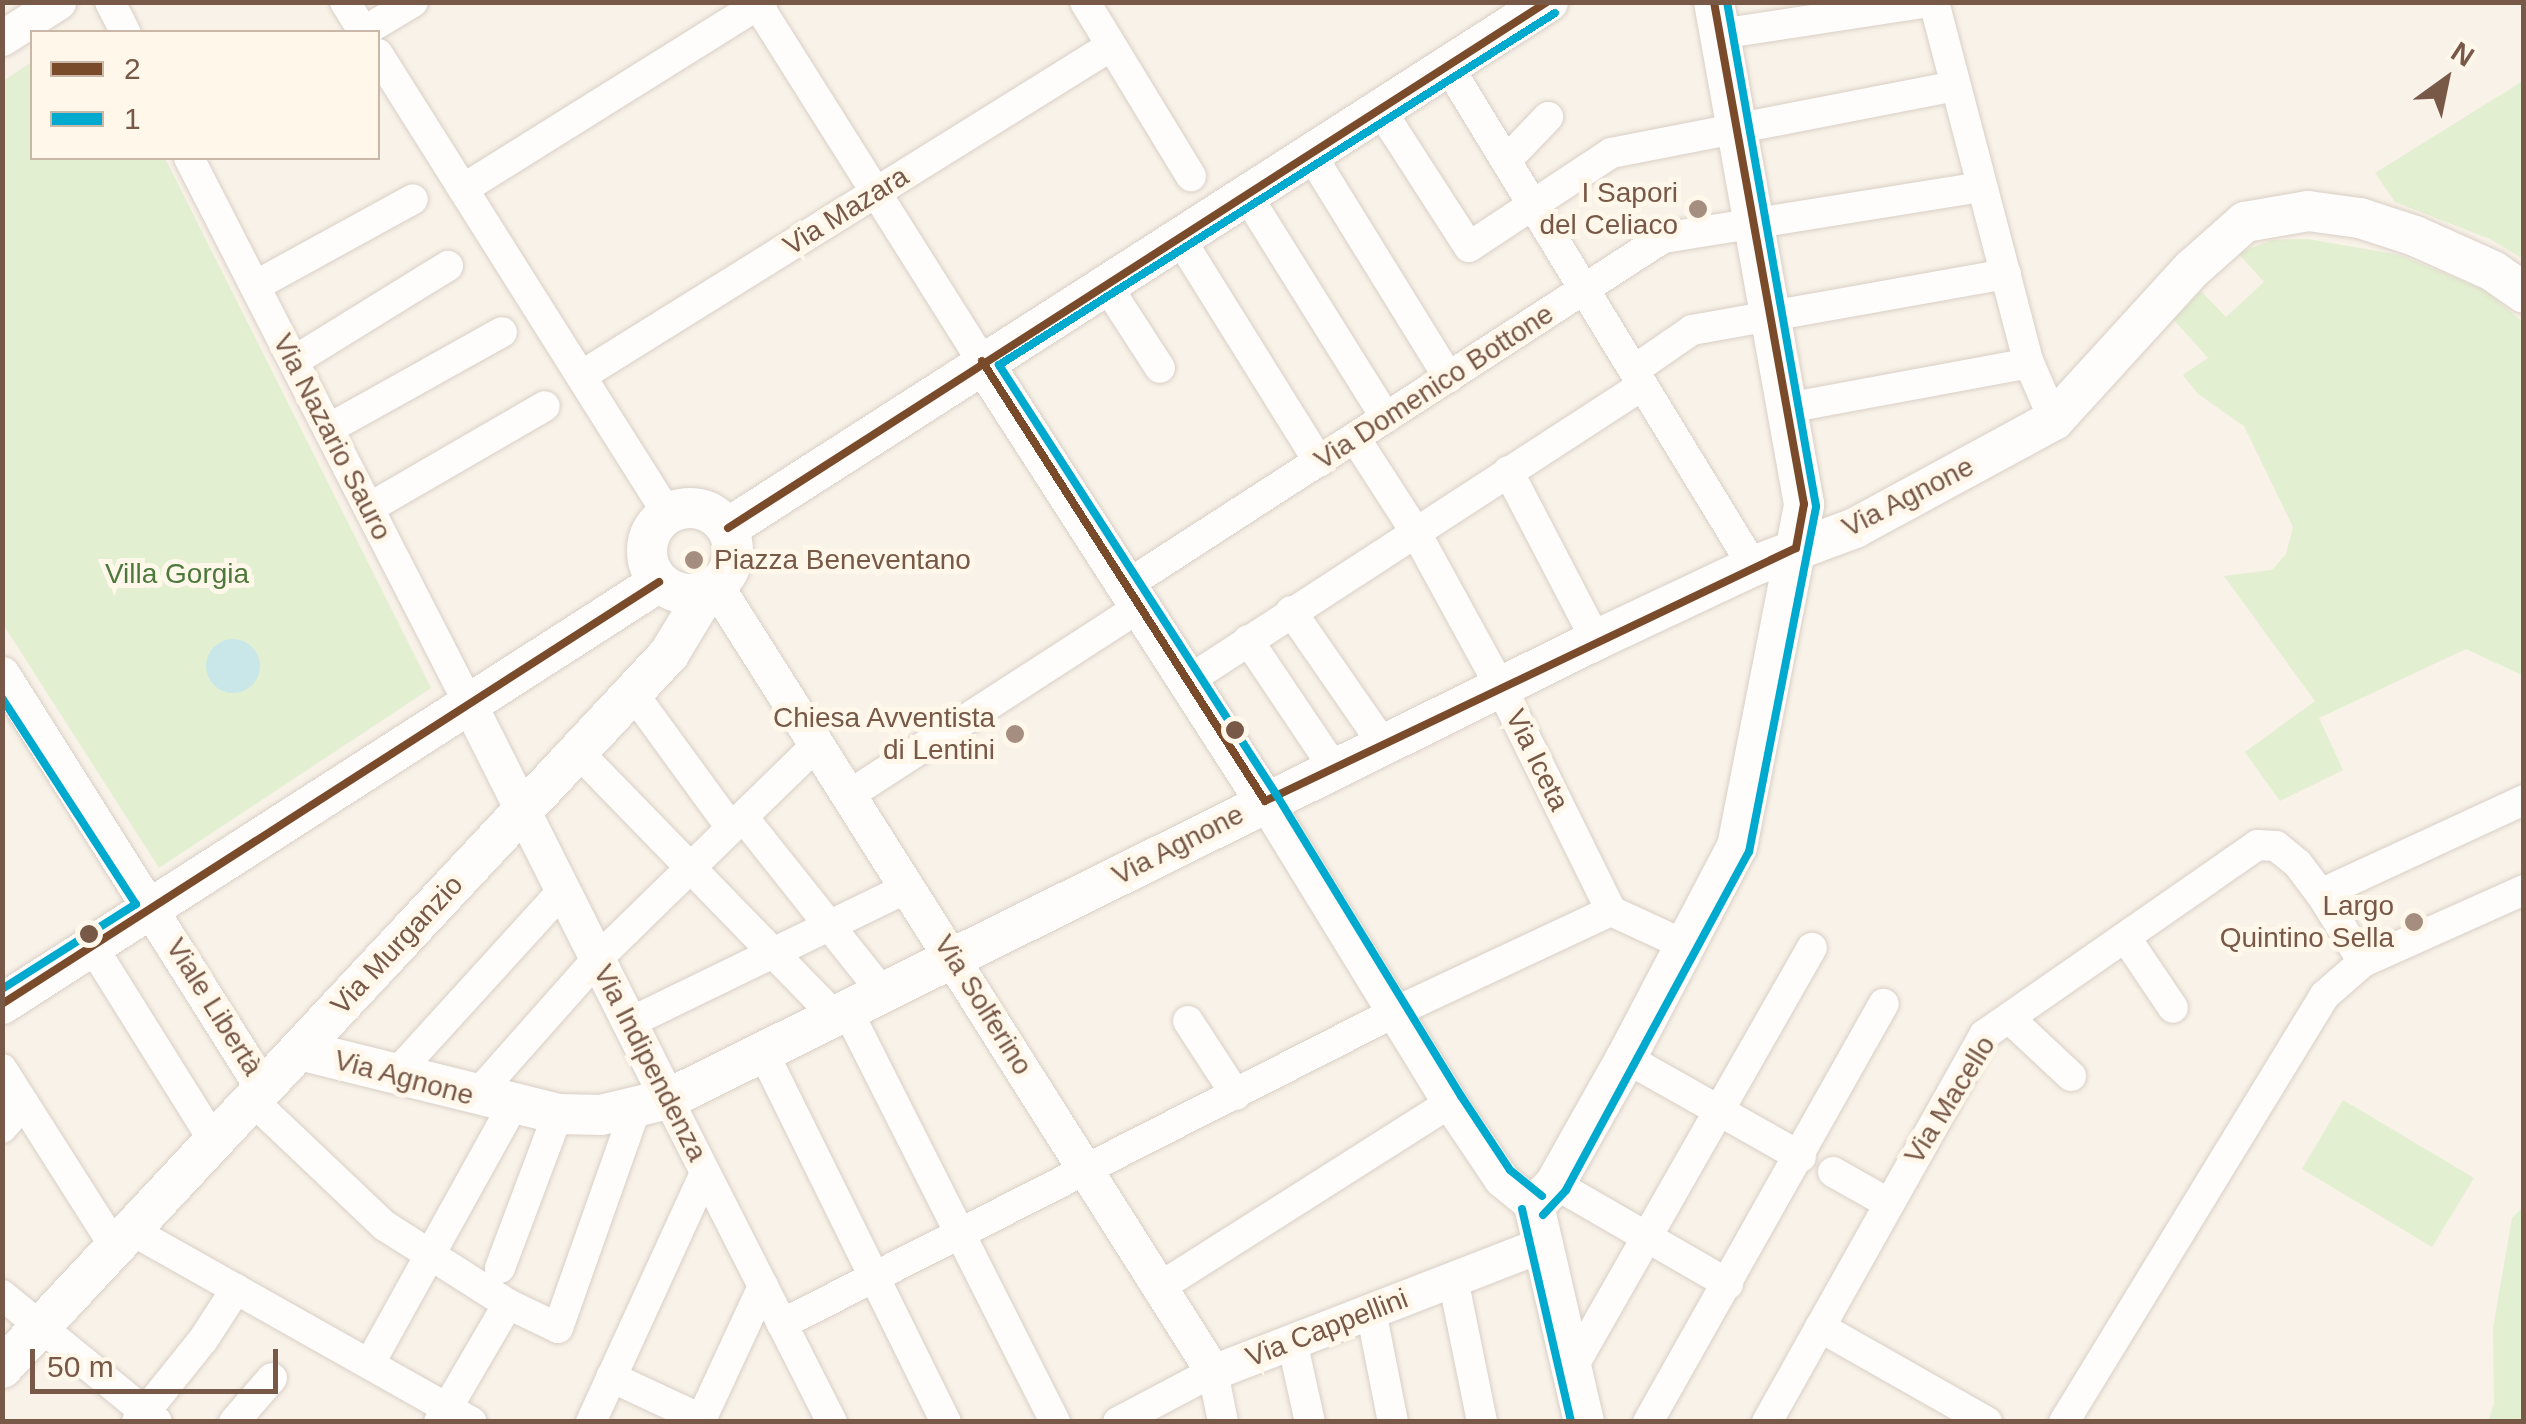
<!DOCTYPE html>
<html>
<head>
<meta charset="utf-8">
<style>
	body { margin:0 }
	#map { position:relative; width:2526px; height:1424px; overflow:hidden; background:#f8f2e8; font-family:Arial,sans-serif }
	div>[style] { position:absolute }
	.green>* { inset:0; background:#e3efd1 }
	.water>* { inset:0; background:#c9e6e9 }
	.round { border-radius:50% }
	.roads { filter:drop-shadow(0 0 2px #d9cfc6) drop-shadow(0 0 2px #d9cfc6) }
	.minor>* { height:30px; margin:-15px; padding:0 15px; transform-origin:15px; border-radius:15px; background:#fefdfc }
	.tertiary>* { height:35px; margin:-17.5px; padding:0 17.5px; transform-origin:17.5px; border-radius:17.5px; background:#fefdfc }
	.secondary>* { height:40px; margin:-20px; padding:0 20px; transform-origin:20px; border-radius:20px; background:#fefdfc }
	.secondary>.ring { margin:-20px; padding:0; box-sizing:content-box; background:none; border:40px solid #fefdfc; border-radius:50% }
	.bus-1>* { height:8px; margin:-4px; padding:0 4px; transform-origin:4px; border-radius:4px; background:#7a4b2a }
	.bus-2>* { height:8px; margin:-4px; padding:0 4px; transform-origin:4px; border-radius:4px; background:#00a9ce }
	.dots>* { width:28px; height:28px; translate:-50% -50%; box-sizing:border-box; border:5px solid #fff7ea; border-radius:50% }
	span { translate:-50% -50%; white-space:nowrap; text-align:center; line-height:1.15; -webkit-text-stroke:10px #fff7ea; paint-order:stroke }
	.poi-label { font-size:28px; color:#785846 }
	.right { translate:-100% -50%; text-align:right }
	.left { translate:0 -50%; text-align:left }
	.street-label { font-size:28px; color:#785846 }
	.park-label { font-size:28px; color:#4c793b }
	.frame { position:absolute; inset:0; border:5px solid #785846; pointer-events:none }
	.legend { position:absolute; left:30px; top:30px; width:350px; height:130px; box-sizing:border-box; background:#fff7ea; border:2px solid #c9b7a8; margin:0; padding:12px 18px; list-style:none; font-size:30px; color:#785846 }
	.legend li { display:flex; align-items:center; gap:20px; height:50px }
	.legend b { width:50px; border:2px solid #c9b7a8 }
	.north { position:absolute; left:2396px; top:30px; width:100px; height:100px; -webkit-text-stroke:8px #fff7ea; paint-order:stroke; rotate:33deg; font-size:28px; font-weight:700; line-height:40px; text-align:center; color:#785846 }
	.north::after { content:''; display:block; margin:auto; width:35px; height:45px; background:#785846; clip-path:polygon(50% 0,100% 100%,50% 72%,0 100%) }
	.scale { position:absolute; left:30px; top:1349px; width:248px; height:45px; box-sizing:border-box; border:5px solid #785846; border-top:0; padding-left:12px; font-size:30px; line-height:35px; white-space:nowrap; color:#785846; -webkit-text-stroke:8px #fff7ea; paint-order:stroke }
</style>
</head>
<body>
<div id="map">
	<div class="green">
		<div style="clip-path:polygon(32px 62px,32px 158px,165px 158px,431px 688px,159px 868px,3px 624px,3px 81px)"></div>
		<div style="clip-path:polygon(2523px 81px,2523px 259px,2490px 239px,2395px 202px,2375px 173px)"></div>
		<div style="clip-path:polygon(2308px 239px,2400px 255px,2484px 290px,2523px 322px,2523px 694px,2522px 675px,2466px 649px,2319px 718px,2343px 770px,2280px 801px,2245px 752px,2315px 701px,2224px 576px,2272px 570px,2286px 554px,2293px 527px,2244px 426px,2198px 394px,2183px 375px,2208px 358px,2173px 319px,2201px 291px,2226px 317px,2264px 282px,2238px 253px,2272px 240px)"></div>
		<div style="clip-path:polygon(2343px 1100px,2474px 1178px,2432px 1247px,2302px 1169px)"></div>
		<div style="clip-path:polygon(2523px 1207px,2523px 1421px,2488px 1421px,2494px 1404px,2493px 1328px,2512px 1218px)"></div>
	</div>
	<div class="water">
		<div class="round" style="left:206px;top:639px;width:54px;height:54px"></div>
	</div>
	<div class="roads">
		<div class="minor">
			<div style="left:110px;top:2px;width:34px;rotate:63deg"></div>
			<div style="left:345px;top:2px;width:36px;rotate:58deg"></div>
			<div style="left:756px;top:2px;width:424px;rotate:57.8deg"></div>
			<div style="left:1085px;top:2px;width:204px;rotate:58.7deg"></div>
			<div style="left:1934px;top:2px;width:373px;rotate:75.3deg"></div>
			<div style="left:2029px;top:363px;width:62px;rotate:66.3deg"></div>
			<div style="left:363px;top:32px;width:58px;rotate:-31deg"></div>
			<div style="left:1720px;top:34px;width:212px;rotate:-8.7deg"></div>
			<div style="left:378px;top:54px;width:542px;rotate:57.8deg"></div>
			<div style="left:1448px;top:66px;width:586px;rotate:58.62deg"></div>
			<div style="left:1380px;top:109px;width:164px;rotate:57.2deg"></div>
			<div style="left:1469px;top:247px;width:170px;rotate:-33.5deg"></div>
			<div style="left:1611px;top:153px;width:351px;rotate:-11deg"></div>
			<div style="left:1310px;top:153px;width:264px;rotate:58.3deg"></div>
			<div style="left:189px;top:158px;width:614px;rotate:62.85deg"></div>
			<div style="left:1506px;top:161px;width:61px;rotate:-46.3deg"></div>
			<div style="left:463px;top:189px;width:353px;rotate:-32deg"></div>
			<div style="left:1246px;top:194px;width:264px;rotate:58deg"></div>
			<div style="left:1179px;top:237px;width:265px;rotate:58.1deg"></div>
			<div style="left:1105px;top:283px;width:101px;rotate:57.1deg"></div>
			<div style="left:255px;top:286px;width:180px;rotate:-28.8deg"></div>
			<div style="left:294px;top:361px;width:181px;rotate:-31.7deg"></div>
			<div style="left:1634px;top:370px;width:70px;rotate:-34.6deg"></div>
			<div style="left:1692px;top:330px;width:319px;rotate:-10.1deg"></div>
			<div style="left:581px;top:376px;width:624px;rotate:-31.91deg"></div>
			<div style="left:1787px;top:408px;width:246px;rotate:-10.5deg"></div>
			<div style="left:328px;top:429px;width:199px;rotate:-29.1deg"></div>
			<div style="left:1355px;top:438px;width:111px;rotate:57.2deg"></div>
			<div style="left:1415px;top:531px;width:179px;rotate:61.3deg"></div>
			<div style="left:1501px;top:688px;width:249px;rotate:63.7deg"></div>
			<div style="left:1611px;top:911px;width:81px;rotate:24.7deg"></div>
			<div style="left:1508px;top:471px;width:191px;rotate:62.5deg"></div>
			<div style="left:369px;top:508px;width:203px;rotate:-30.1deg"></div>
			<div style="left:1127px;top:585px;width:639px;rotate:-32.92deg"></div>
			<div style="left:1663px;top:238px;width:323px;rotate:-9.1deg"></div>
			<div style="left:1291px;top:611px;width:162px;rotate:55.3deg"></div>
			<div style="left:1248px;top:640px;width:154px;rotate:56.1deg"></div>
			<div style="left:1189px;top:680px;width:541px;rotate:-33.01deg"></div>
			<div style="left:632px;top:692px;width:168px;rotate:53.9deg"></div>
			<div style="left:577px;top:751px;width:371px;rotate:45.8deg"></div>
			<div style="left:849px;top:795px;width:348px;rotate:-32.9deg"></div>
			<div style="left:2524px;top:800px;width:224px;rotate:155.2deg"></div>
			<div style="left:2321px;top:894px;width:80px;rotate:58.3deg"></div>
			<div style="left:2363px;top:962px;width:176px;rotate:-24.1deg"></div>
			<div style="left:743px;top:817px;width:225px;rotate:51.5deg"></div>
			<div style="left:2126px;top:938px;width:84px;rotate:56.1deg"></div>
			<div style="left:92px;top:946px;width:230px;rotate:58deg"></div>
			<div style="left:847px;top:1010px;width:462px;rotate:63.2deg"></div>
			<div style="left:2009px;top:1018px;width:85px;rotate:43.1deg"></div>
			<div style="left:1188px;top:1021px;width:88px;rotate:57deg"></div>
			<div style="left:629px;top:1023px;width:311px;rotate:-25.9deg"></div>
			<div style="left:763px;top:1052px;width:413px;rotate:63.7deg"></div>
			<div style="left:1626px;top:1058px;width:201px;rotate:29.5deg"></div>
			<div style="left:2px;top:1069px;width:211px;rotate:57.6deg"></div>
			<div style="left:394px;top:1076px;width:251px;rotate:-47.7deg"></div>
			<div style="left:475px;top:1097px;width:184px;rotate:-48.5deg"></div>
			<div style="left:597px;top:959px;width:308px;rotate:-44.3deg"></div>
			<div style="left:668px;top:1099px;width:362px;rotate:63.1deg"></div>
			<div style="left:252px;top:1100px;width:183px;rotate:43.5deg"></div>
			<div style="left:385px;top:1226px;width:146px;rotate:32.4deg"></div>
			<div style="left:508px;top:1304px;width:55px;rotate:25.6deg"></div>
			<div style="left:558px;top:1328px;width:237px;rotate:-70.5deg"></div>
			<div style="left:2px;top:1128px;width:33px;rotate:-49deg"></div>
			<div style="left:1833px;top:1172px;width:63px;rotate:29.4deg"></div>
			<div style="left:1555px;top:1184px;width:200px;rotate:30deg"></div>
			<div style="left:131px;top:1230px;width:391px;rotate:29.4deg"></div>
			<div style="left:500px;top:1268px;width:165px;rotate:-69.4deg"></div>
			<div style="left:1453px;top:1279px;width:146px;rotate:78.5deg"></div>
			<div style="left:1160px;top:1287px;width:343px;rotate:-32.4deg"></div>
			<div style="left:2px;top:1295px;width:200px;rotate:39.3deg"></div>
			<div style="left:1371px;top:1311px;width:113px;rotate:78.8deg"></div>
			<div style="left:782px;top:1324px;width:688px;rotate:-26.97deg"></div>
			<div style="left:1395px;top:1012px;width:238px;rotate:-25.1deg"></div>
			<div style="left:1820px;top:1327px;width:192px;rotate:29.6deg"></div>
			<div style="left:1292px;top:1341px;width:83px;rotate:77.5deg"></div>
			<div style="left:370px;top:1363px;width:295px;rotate:-61deg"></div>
			<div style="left:1571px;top:1370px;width:486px;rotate:-60.3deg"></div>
			<div style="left:611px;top:1377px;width:99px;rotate:25deg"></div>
			<div style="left:137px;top:1422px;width:105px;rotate:-51.2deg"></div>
			<div style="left:203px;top:1340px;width:61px;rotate:-57.1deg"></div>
			<div style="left:234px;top:1422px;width:58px;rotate:-49.2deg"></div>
			<div style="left:439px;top:1422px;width:137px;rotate:-59.7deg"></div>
			<div style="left:591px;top:1422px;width:274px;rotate:-65.4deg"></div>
			<div style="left:700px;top:1422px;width:150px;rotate:-65.1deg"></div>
			<div style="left:1118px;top:1422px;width:107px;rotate:-27.8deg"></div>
			<div style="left:1213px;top:1372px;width:51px;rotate:78.7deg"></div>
			<div style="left:1648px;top:1422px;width:480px;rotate:-60.6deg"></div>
			<div style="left:1767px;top:1422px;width:444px;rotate:-60.7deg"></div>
			<div style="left:1984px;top:1035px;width:333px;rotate:-34.8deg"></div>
			<div style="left:2257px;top:845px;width:19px;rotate:3deg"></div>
			<div style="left:2276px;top:846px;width:28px;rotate:39deg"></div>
			<div style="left:2298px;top:864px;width:38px;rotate:53deg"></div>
			<div style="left:2064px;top:1422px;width:500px;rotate:-58.57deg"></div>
			<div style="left:2325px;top:995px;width:50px;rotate:-41deg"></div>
		</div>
		<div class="tertiary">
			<div style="left:2px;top:38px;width:67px;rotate:-32.7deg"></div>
			<div style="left:716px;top:586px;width:930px;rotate:57.69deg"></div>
			<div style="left:1213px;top:1372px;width:351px;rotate:-21.2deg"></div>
			<div style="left:2px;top:674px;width:489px;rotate:57.8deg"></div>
			<div style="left:469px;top:704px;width:442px;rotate:63.3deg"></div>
			<div style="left:1265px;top:801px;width:354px;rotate:58.5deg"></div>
			<div style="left:1450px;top:1103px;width:92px;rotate:56.1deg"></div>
			<div style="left:1501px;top:1179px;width:43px;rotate:39.3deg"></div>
		</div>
		<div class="secondary">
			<div style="left:982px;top:361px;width:523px;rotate:57.25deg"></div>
			<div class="ring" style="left:647px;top:508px;width:46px;height:46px"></div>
			<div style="left:728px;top:528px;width:974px;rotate:-32.68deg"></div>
			<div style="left:2px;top:1004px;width:781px;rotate:-32.71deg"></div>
			<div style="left:300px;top:1050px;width:266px;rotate:13.9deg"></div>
			<div style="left:558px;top:1114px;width:43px;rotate:1.3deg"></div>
			<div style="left:601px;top:1115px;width:69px;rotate:-13.4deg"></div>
			<div style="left:668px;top:1099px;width:1035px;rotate:-26.32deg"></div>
			<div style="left:1596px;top:640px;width:174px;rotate:-25.2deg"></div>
			<div style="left:1753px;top:566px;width:109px;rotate:-20.4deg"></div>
			<div style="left:1855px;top:528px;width:226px;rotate:-28.5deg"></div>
			<div style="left:2054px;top:420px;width:205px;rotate:-47.6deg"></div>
			<div style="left:2192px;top:269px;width:71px;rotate:-41.6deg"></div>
			<div style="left:2245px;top:222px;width:64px;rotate:-9.9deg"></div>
			<div style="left:2308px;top:211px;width:52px;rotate:7.7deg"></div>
			<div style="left:2360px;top:218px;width:58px;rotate:18.1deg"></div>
			<div style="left:2415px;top:236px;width:85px;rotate:24.2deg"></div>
			<div style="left:2493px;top:271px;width:38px;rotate:35deg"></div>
			<div style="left:2px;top:1368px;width:977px;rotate:-46.95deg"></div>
			<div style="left:669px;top:654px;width:74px;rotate:-58.9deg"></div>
			<div style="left:1584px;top:1422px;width:222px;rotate:-103deg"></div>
			<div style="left:1534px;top:1206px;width:30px;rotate:-46deg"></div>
			<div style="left:1555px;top:1184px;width:145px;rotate:-60.6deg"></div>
			<div style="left:1626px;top:1058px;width:238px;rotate:-62.3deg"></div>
			<div style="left:1737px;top:847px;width:349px;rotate:-78.9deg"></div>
			<div style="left:1804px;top:504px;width:510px;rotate:-100.16deg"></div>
		</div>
	</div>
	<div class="bus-1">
		<div style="left:1714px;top:2px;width:510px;rotate:79.84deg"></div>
		<div style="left:1804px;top:504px;width:45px;rotate:100.3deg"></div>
		<div style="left:982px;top:361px;width:523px;rotate:57.25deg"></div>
		<div style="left:728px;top:528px;width:973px;rotate:-32.71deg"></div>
		<div style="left:1265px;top:801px;width:588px;rotate:-25.48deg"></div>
		<div style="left:2px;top:1004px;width:781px;rotate:-32.71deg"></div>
	</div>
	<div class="bus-2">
		<div style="left:2px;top:698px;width:246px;rotate:57deg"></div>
		<div style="left:136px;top:904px;width:159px;rotate:147.6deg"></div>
		<div style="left:1542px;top:1196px;width:41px;rotate:-140.9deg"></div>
		<div style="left:1510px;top:1170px;width:89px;rotate:-123.5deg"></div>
		<div style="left:1461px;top:1096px;width:354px;rotate:-121.5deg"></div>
		<div style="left:1276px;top:794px;width:511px;rotate:-122.85deg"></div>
		<div style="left:999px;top:365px;width:658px;rotate:-32.34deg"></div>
		<div style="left:1522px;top:1209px;width:219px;rotate:77deg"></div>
		<div style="left:1543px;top:1215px;width:34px;rotate:-47deg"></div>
		<div style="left:1566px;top:1190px;width:384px;rotate:-61.6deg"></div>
		<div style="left:1749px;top:852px;width:352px;rotate:-79deg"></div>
		<div style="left:1816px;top:506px;width:512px;rotate:-100.01deg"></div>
	</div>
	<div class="dots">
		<div style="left:1698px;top:209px;background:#a58e7f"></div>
		<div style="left:694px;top:560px;background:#a58e7f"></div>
		<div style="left:1235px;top:730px;background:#785846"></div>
		<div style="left:1015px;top:734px;background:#a58e7f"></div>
		<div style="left:2414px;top:922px;background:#a58e7f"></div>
		<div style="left:89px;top:934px;background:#785846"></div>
	</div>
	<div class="poi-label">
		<span class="right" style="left:1678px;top:209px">I Sapori<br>del Celiaco</span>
		<span class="left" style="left:714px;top:560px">Piazza Beneventano</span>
		<span class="right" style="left:995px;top:734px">Chiesa Avventista<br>di Lentini</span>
		<span class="right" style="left:2394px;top:922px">Largo<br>Quintino Sella</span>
	</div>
	<div class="street-label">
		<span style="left:846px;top:211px;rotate:-32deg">Via Mazara</span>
		<span style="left:1434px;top:387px;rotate:-33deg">Via Domenico Bottone</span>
		<span style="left:332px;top:437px;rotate:63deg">Via Nazario Sauro</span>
		<span style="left:1908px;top:497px;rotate:-27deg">Via Agnone</span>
		<span style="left:1537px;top:760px;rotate:64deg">Via Iceta</span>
		<span style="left:1178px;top:845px;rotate:-27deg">Via Agnone</span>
		<span style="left:397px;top:945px;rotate:-47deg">Via Murganzio</span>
		<span style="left:983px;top:1005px;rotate:58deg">Via Solferino</span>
		<span style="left:214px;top:1007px;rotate:58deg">Viale Libertà</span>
		<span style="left:650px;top:1063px;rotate:63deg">Via Indipendenza</span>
		<span style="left:404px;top:1078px;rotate:15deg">Via Agnone</span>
		<span style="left:1950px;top:1100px;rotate:-58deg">Via Macello</span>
		<span style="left:1327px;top:1328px;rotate:-21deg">Via Cappellini</span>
	</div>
	<div class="park-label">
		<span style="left:177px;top:574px">Villa Gorgia</span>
	</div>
	<div class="frame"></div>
	<ul class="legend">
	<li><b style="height:12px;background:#7a4b2a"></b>2</li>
	<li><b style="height:12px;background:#00a9ce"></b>1</li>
	</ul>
	<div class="north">N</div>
	<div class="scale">50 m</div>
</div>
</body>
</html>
